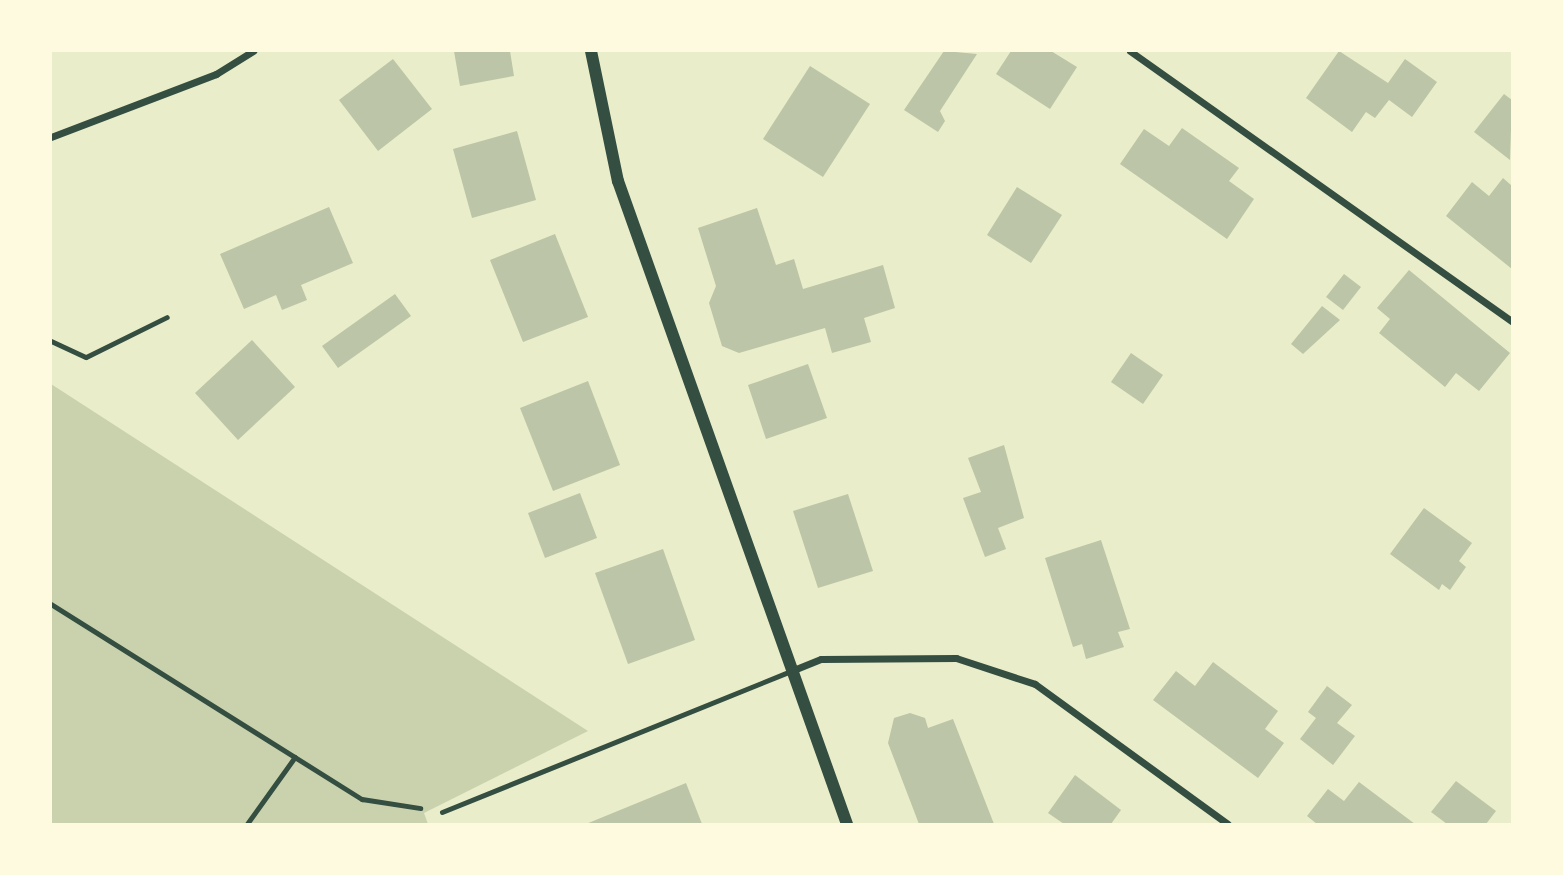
<!DOCTYPE html>
<html>
<head>
<meta charset="utf-8">
<style>
	body { margin:0 }
	#map { position:relative; width:1563px; height:875px; overflow:hidden; background:#e9edc9; font-family:"DejaVu Sans",sans-serif }
	div>[style] { position:absolute }
	.green>* { inset:0; background:#cad2ad }
	.building>* { inset:0; background:#bcc5a7 }
	.path>* { height:4.5px; margin:-2.25px; padding:0 2.25px; transform-origin:2.25px; border-radius:2.25px; background:#344e41 }
	.service>* { height:5px; margin:-2.5px; padding:0 2.5px; transform-origin:2.5px; border-radius:2.5px; background:#344e41 }
	.minor>* { height:7px; margin:-3.5px; padding:0 3.5px; transform-origin:3.5px; border-radius:3.5px; background:#344e41 }
	.tertiary>* { height:12px; margin:-6px; padding:0 6px; transform-origin:6px; border-radius:6px; background:#344e41 }
	span { translate:-50% -50%; white-space:nowrap; text-align:center; line-height:1.15; -webkit-text-stroke:7px #fefae0; paint-order:stroke }
	.frame { position:absolute; inset:0; border:52px solid #fefae0; pointer-events:none }
</style>
</head>
<body>
<div id="map">
	<div class="green">
		<div style="clip-path:polygon(51px 384px,588px 731px,424px 813px,428px 824px,51px 824px)"></div>
	</div>
	<div class="building">
		<div style="clip-path:polygon(454px 51px,510px 51px,514px 76px,460px 86px)"></div>
		<div style="clip-path:polygon(944px 51px,977px 54px,940px 111px,945px 121px,938px 132px,904px 110px)"></div>
		<div style="clip-path:polygon(1011px 51px,1051px 51px,1077px 67px,1050px 109px,996px 74px)"></div>
		<div style="clip-path:polygon(1339px 51px,1388px 83px,1405px 59px,1437px 82px,1412px 117px,1389px 100px,1375px 118px,1366px 112px,1352px 132px,1306px 98px)"></div>
		<div style="clip-path:polygon(393px 59px,432px 109px,378px 151px,339px 100px)"></div>
		<div style="clip-path:polygon(810px 66px,870px 104px,823px 177px,763px 139px)"></div>
		<div style="clip-path:polygon(1504px 94px,1512px 100px,1510px 160px,1474px 132px)"></div>
		<div style="clip-path:polygon(1182px 128px,1239px 168px,1229px 181px,1254px 199px,1227px 239px,1120px 164px,1144px 129px,1169px 146px)"></div>
		<div style="clip-path:polygon(517px 131px,536px 200px,472px 218px,453px 149px)"></div>
		<div style="clip-path:polygon(1503px 178px,1512px 186px,1512px 269px,1446px 216px,1472px 182px,1489px 196px)"></div>
		<div style="clip-path:polygon(1017px 187px,1062px 215px,1031px 263px,987px 235px)"></div>
		<div style="clip-path:polygon(329px 207px,353px 263px,301px 285px,307px 300px,282px 310px,276px 295px,244px 309px,220px 254px)"></div>
		<div style="clip-path:polygon(757px 208px,776px 265px,794px 259px,803px 289px,883px 265px,895px 308px,864px 318px,871px 342px,832px 353px,825px 328px,739px 353px,722px 346px,709px 303px,716px 286px,698px 228px)"></div>
		<div style="clip-path:polygon(555px 234px,588px 317px,523px 342px,490px 260px)"></div>
		<div style="clip-path:polygon(1409px 270px,1510px 353px,1479px 391px,1456px 373px,1445px 387px,1379px 333px,1390px 319px,1377px 308px)"></div>
		<div style="clip-path:polygon(1344px 274px,1361px 287px,1343px 310px,1326px 297px)"></div>
		<div style="clip-path:polygon(395px 294px,411px 316px,338px 368px,322px 346px)"></div>
		<div style="clip-path:polygon(1322px 306px,1340px 320px,1303px 354px,1291px 344px)"></div>
		<div style="clip-path:polygon(252px 340px,295px 387px,238px 440px,195px 393px)"></div>
		<div style="clip-path:polygon(1131px 353px,1163px 375px,1143px 404px,1111px 382px)"></div>
		<div style="clip-path:polygon(808px 364px,827px 418px,766px 439px,748px 385px)"></div>
		<div style="clip-path:polygon(588px 381px,620px 465px,553px 491px,520px 408px)"></div>
		<div style="clip-path:polygon(1004px 445px,1024px 518px,998px 528px,1006px 549px,985px 557px,963px 498px,981px 492px,968px 458px)"></div>
		<div style="clip-path:polygon(580px 493px,597px 538px,545px 558px,528px 513px)"></div>
		<div style="clip-path:polygon(848px 494px,873px 571px,818px 588px,793px 511px)"></div>
		<div style="clip-path:polygon(1424px 508px,1472px 543px,1459px 561px,1466px 567px,1450px 590px,1442px 584px,1439px 590px,1390px 554px)"></div>
		<div style="clip-path:polygon(1101px 540px,1130px 629px,1118px 632px,1124px 647px,1086px 659px,1082px 644px,1073px 647px,1045px 558px)"></div>
		<div style="clip-path:polygon(663px 549px,695px 640px,628px 664px,595px 573px)"></div>
		<div style="clip-path:polygon(1213px 662px,1278px 711px,1265px 729px,1284px 743px,1258px 778px,1153px 700px,1176px 671px,1195px 686px)"></div>
		<div style="clip-path:polygon(1327px 686px,1352px 705px,1337px 723px,1355px 736px,1333px 765px,1300px 739px,1316px 718px,1308px 712px)"></div>
		<div style="clip-path:polygon(910px 713px,925px 718px,928px 728px,953px 719px,994px 824px,919px 824px,888px 743px,894px 718px)"></div>
		<div style="clip-path:polygon(1075px 775px,1121px 810px,1111px 824px,1064px 824px,1048px 813px)"></div>
		<div style="clip-path:polygon(1456px 781px,1496px 811px,1486px 824px,1447px 824px,1431px 812px)"></div>
		<div style="clip-path:polygon(1359px 782px,1415px 824px,1317px 824px,1307px 816px,1328px 789px,1344px 801px)"></div>
		<div style="clip-path:polygon(686px 783px,702px 824px,586px 824px)"></div>
	</div>
	<div class="path">
		<div style="left:51px;top:604px;width:367px;rotate:32.1deg"></div>
		<div style="left:362px;top:799px;width:59px;rotate:8.8deg"></div>
		<div style="left:247px;top:824px;width:82px;rotate:-54.4deg"></div>
	</div>
	<div class="service">
		<div style="left:51px;top:341px;width:38px;rotate:25deg"></div>
		<div style="left:86px;top:357px;width:90px;rotate:-26.3deg"></div>
		<div style="left:442px;top:812px;width:374px;rotate:-22deg"></div>
	</div>
	<div class="minor">
		<div style="left:1130px;top:51px;width:468px;rotate:35.3deg"></div>
		<div style="left:51px;top:137px;width:177px;rotate:-20.9deg"></div>
		<div style="left:216px;top:74px;width:44px;rotate:-31.9deg"></div>
		<div style="left:791px;top:671px;width:32px;rotate:-22deg"></div>
		<div style="left:821px;top:659px;width:135px;rotate:-0.4deg"></div>
		<div style="left:956px;top:658px;width:83px;rotate:18.2deg"></div>
		<div style="left:1035px;top:684px;width:238px;rotate:36deg"></div>
	</div>
	<div class="tertiary">
		<div style="left:591px;top:51px;width:133px;rotate:78.3deg"></div>
		<div style="left:618px;top:181px;width:683px;rotate:70.4deg"></div>
	</div>
	<div class="frame"></div>
</div>
</body>
</html>
